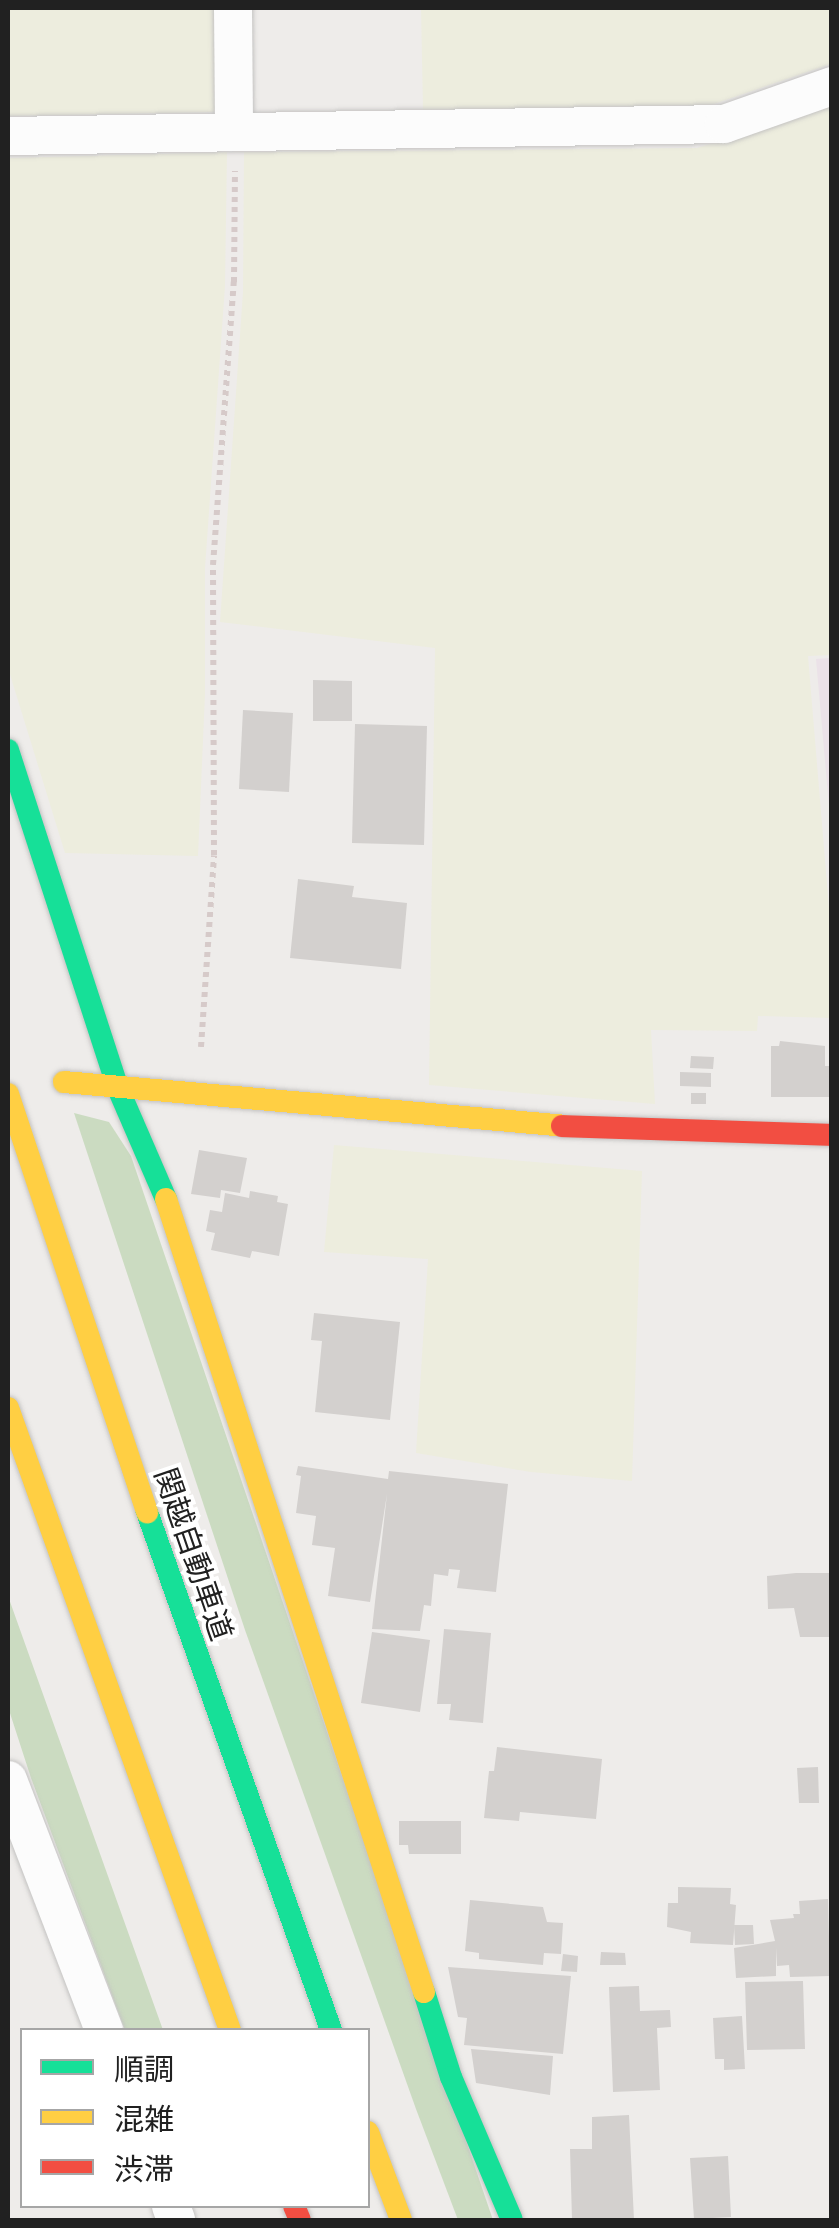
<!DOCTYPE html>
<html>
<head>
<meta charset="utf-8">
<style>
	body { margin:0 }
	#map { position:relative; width:839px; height:2228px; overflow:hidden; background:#eeecea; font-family:"Archivo Narrow","Noto Sans JP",sans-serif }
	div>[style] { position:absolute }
	.industrial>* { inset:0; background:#ebe2e8 }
	.farmland>* { inset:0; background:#ededde }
	.forest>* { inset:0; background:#cbdbc1 }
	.building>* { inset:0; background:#d3d0ce }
	.path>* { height:6px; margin-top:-3px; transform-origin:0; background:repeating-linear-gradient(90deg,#d6cac9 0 5px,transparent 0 10px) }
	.roads { filter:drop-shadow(0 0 2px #c4c3c2) drop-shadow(0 0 2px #c4c3c2) }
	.street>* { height:38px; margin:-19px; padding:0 19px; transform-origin:19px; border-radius:19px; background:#fcfcfc }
	.fast>* { height:22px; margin:-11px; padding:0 11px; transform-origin:11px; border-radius:11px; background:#16e098 }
	.slow>* { height:22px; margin:-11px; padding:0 11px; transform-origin:11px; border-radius:11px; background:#ffcf43 }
	.jam>* { height:22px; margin:-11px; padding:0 11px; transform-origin:11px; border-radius:11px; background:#f24e42 }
	span { translate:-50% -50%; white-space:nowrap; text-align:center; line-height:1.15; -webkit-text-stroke:8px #fff; paint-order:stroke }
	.street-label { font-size:30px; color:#212121 }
	.frame { position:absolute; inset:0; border:10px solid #212121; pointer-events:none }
	.legend { position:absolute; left:20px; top:2028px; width:350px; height:180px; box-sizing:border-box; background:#fff; border:2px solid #a6a6a6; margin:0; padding:12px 18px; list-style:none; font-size:30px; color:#212121 }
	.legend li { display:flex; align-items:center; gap:20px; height:50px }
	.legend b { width:50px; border:2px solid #a6a6a6 }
</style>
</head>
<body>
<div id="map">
	<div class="industrial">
		<div style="clip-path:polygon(831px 658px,832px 659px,831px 829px,816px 659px)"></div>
	</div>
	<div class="farmland">
		<div style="clip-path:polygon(8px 8px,218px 8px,218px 112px,8px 116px)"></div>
		<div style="clip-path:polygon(421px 8px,831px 8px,831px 64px,711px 105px,423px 110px)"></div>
		<div style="clip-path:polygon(831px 105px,832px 655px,808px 656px,831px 932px,831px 1018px,758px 1016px,757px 1031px,651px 1030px,655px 1104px,429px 1085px,435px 648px,220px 622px,243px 292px,244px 152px,697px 148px)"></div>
		<div style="clip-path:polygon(227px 152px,225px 286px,205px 568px,205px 694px,198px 856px,65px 853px,8px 668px,8px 158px)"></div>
		<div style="clip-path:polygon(334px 1145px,642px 1171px,632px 1481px,531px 1472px,416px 1453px,428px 1259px,324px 1252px)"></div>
	</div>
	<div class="forest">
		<div style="clip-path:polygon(74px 1113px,109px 1122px,131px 1156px,493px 2220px,458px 2220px,416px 2109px,245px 1630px)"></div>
		<div style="clip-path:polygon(8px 1596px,39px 1683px,163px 2030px,125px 2030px,31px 1778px,8px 1707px)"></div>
	</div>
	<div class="building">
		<div style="clip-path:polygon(313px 680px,352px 681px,352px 721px,313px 721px)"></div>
		<div style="clip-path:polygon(243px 710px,293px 713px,289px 792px,239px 789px)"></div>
		<div style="clip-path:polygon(355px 724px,427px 726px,424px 845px,352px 843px)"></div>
		<div style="clip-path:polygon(298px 879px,354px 886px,352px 897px,407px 903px,401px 969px,290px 958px)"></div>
		<div style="clip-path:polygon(780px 1041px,825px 1046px,825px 1066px,832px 1066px,832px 1097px,771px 1097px,771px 1046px,779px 1046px)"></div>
		<div style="clip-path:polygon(691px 1056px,714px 1057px,713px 1069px,690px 1068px)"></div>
		<div style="clip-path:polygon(680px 1072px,711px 1073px,711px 1087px,680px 1086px)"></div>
		<div style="clip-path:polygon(691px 1093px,706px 1093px,706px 1104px,691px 1104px)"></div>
		<div style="clip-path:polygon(199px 1150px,247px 1158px,240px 1193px,221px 1190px,220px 1198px,191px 1194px)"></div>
		<div style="clip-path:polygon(250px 1191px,278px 1196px,277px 1202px,288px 1204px,279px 1256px,252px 1251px,250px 1258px,211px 1250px,215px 1233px,206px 1231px,210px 1210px,222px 1212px,225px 1193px,249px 1198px)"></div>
		<div style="clip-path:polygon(314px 1313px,400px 1322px,390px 1420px,315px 1412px,322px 1341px,311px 1340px)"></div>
		<div style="clip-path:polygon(298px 1466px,388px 1479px,389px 1471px,508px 1484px,496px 1592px,457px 1588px,460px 1570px,449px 1569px,448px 1576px,434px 1574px,431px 1606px,424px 1605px,420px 1631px,372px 1629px,387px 1494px,370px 1602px,328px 1596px,335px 1548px,312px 1545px,316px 1516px,296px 1513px,301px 1476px,296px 1475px)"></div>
		<div style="clip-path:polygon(796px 1573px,832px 1573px,832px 1637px,800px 1637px,794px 1608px,768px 1609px,767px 1576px)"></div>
		<div style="clip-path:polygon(444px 1629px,491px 1633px,483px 1723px,449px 1720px,451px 1704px,437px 1704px)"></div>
		<div style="clip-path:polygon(372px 1632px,430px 1640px,420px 1712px,361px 1703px)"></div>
		<div style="clip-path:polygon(497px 1747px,602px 1759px,596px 1819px,520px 1812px,519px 1821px,484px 1818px,489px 1771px,494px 1771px)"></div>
		<div style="clip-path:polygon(818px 1767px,819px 1803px,799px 1803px,797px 1768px)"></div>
		<div style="clip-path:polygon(399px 1821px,461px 1821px,461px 1854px,409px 1854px,408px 1845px,399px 1845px)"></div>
		<div style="clip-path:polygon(678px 1887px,731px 1888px,730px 1904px,736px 1905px,733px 1945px,690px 1943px,691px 1932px,667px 1927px,668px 1903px,678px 1903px)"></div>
		<div style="clip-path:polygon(828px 1899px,830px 1976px,790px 1977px,789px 1965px,777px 1966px,776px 1948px,776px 1976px,736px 1978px,734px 1948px,775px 1941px,770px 1920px,794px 1918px,793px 1914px,800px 1914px,799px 1901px)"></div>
		<div style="clip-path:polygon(470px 1900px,543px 1907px,547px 1922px,563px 1923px,561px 1954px,544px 1953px,543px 1965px,479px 1959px,479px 1953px,465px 1951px)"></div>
		<div style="clip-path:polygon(734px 1925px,753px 1925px,754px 1944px,735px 1945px)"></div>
		<div style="clip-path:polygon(601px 1952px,625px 1953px,626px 1965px,600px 1965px)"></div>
		<div style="clip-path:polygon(563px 1954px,578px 1956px,577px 1972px,561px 1971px)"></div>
		<div style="clip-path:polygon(448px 1967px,571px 1976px,563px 2054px,464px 2045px,467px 2018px,458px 2017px)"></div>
		<div style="clip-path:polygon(803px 1981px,805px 2049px,747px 2050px,745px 1982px)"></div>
		<div style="clip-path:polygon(639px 1986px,640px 2011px,670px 2010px,671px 2027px,657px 2028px,660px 2090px,613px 2092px,609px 1987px)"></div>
		<div style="clip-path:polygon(742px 2016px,745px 2069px,724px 2070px,724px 2059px,715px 2059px,713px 2018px)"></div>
		<div style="clip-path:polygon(471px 2049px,553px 2056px,550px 2095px,476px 2083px)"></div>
		<div style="clip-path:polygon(629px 2115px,634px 2220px,572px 2220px,570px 2149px,592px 2149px,592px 2117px)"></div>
		<div style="clip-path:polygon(728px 2156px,731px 2217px,694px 2219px,690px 2158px)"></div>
	</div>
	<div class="path">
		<div style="left:201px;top:1047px;width:192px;rotate:-86.1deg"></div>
		<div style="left:214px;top:855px;width:290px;rotate:-90.2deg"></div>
		<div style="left:213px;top:565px;width:284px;rotate:-85.8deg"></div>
		<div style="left:234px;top:282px;width:111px;rotate:-89.5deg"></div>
	</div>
	<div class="roads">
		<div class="street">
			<div style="left:233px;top:8px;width:124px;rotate:89.5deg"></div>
			<div style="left:8px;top:136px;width:716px;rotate:-0.96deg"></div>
			<div style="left:724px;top:124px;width:114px;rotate:-19.4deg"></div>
			<div style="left:8px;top:1780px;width:268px;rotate:69deg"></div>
			<div style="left:171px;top:2206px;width:15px;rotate:70deg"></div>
		</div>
		<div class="fast">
			<div style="left:8px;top:750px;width:353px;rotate:72deg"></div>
			<div style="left:117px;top:1086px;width:123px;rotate:66.6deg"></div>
			<div style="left:147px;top:1512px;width:550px;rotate:70.44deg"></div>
			<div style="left:424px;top:1992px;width:89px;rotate:72.4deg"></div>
			<div style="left:451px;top:2077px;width:155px;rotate:66.9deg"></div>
		</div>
		<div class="slow">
			<div style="left:64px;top:1082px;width:500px;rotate:5deg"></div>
			<div style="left:8px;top:1094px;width:441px;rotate:71.6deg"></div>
			<div style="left:166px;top:1199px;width:834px;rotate:71.98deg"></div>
			<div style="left:8px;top:1408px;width:660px;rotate:70.36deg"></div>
			<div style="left:368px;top:2132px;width:94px;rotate:69.4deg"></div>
		</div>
		<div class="jam">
			<div style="left:562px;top:1126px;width:270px;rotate:1.9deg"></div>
			<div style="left:294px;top:2206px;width:15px;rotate:67deg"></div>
		</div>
	</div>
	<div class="street-label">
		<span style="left:194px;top:1554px;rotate:71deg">関越自動車道</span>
	</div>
	<div class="frame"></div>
	<ul class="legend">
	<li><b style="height:12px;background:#16e098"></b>順調</li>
	<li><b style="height:12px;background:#ffcf43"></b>混雑</li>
	<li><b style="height:12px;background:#f24e42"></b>渋滞</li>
	</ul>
</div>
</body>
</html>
